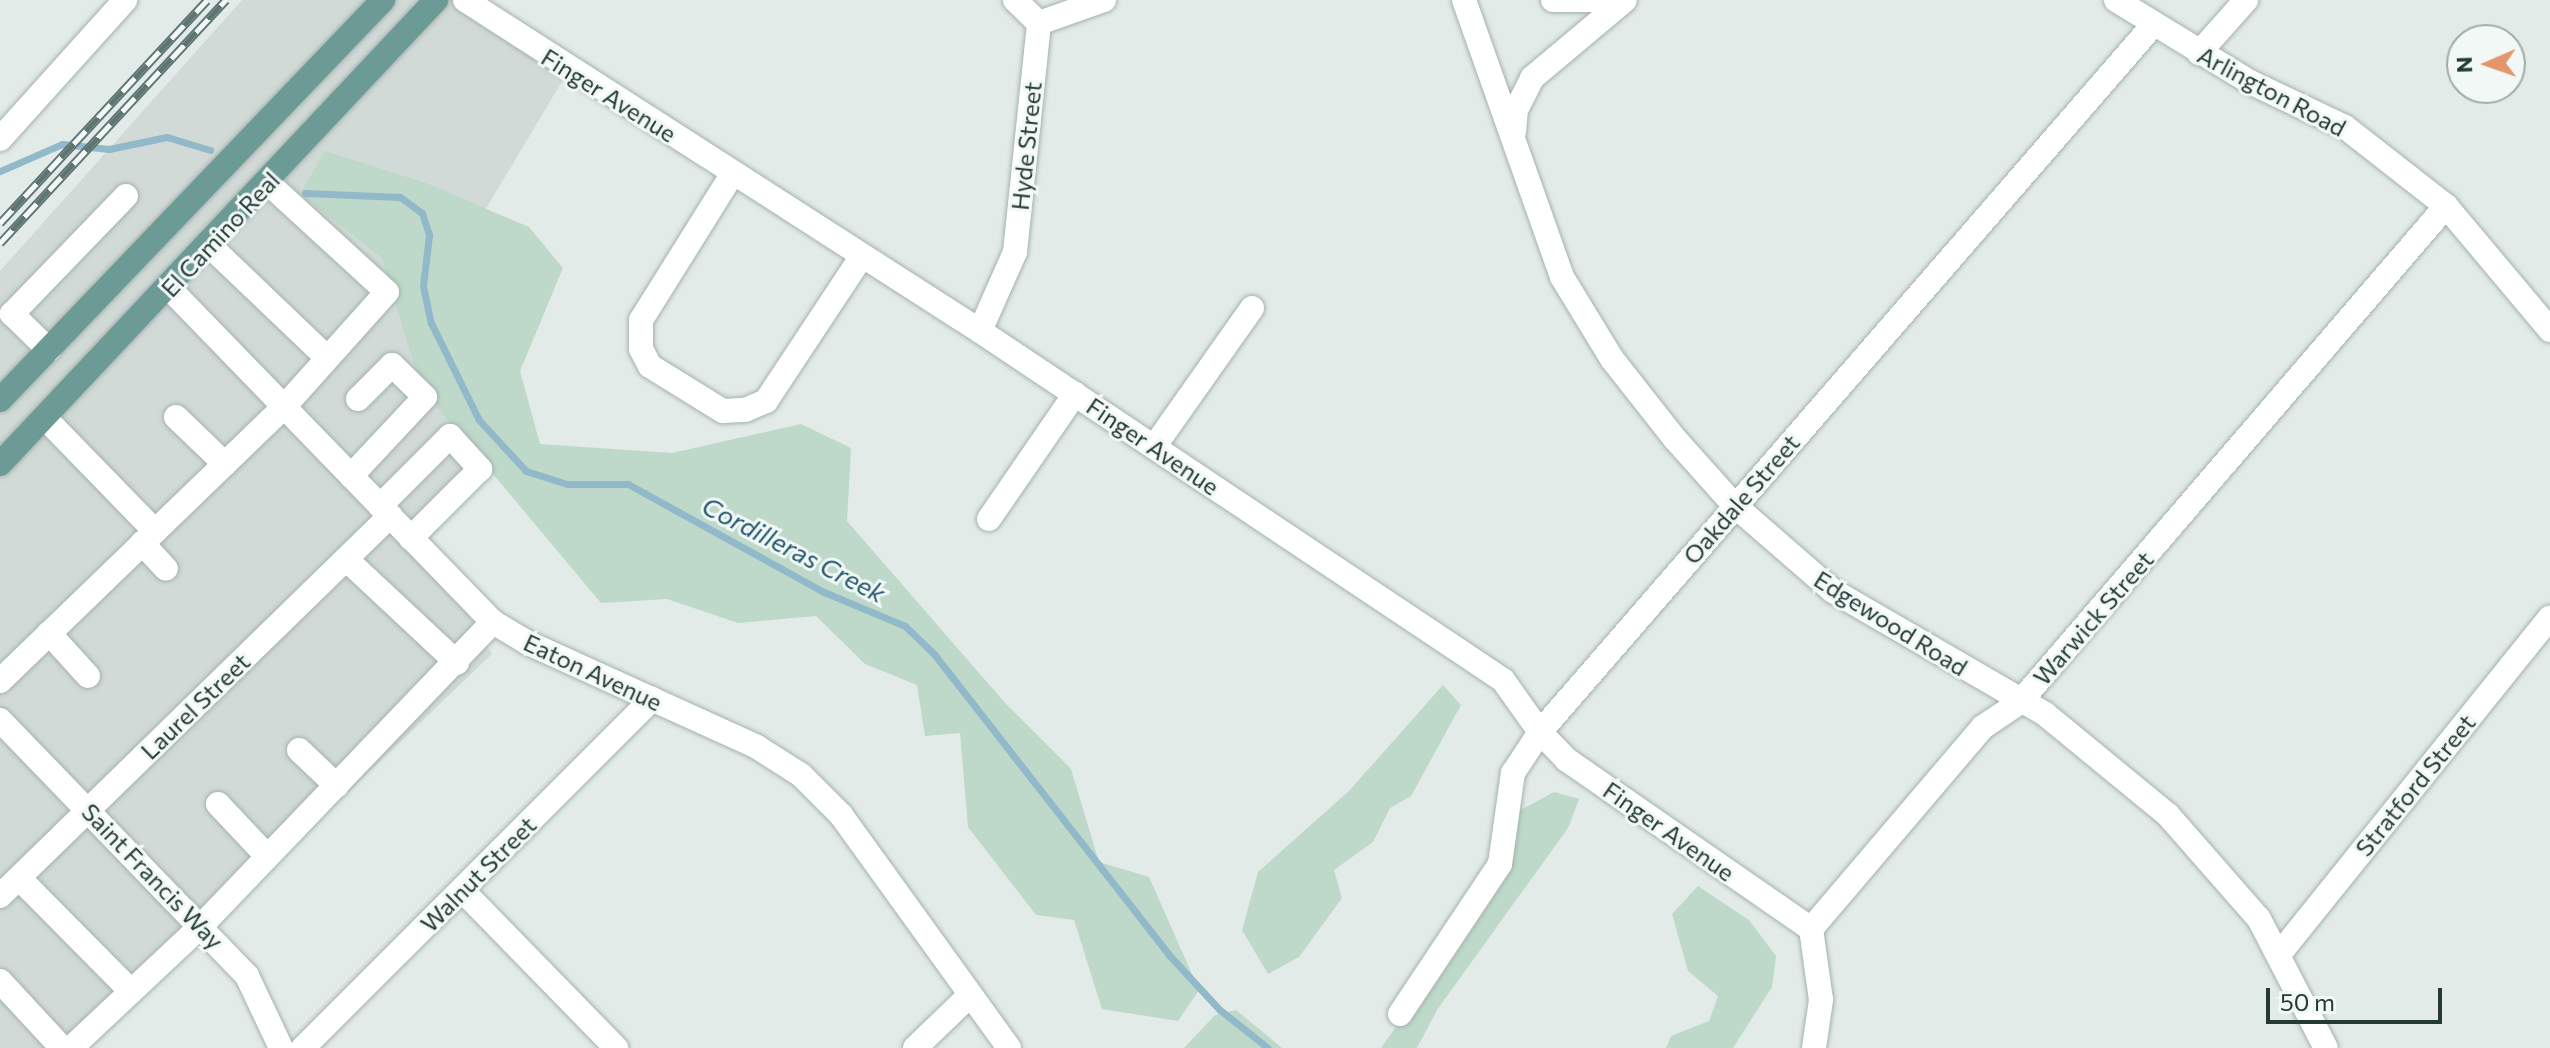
<!DOCTYPE html>
<html>
<head>
<meta charset="utf-8">
<style>
	body { margin:0 }
	#map { position:relative; width:2550px; height:1048px; overflow:hidden; background:#e2ebe8; font-family:Commissioner,sans-serif }
	div>[style] { position:absolute }
	.built>* { inset:0; background:#d1dad7 }
	.green>* { inset:0; background:#bed9c9 }
	.stream>* { height:7px; margin:-3.5px; padding:0 3.5px; transform-origin:3.5px; border-radius:3.5px; background:#91b9c9 }
	.roads { filter:drop-shadow(0 0 2px #a5b2af) drop-shadow(0 0 2px #a5b2af) }
	.minor>* { height:24px; margin:-12px; padding:0 12px; transform-origin:12px; border-radius:12px; background:#fff }
	.major>* { height:24px; margin:-12px; padding:0 12px; transform-origin:12px; border-radius:12px; background:#6c9b95 }
	.rail>* { height:9px; margin-top:-4.5px; transform-origin:0; background:repeating-linear-gradient(90deg,#f2f8f6 0 18px,#5f7572 0 36px); box-sizing:border-box; border-block:2px solid #5f7572 }
	span { translate:-50% -50%; white-space:nowrap; text-align:center; line-height:1.15; -webkit-text-stroke:6px #f2f8f6; paint-order:stroke }
	.street-label { font-size:24px; color:#243a37 }
	.water-label { font-size:26px; color:#25596f; font-style:italic }
	.north { position:absolute; left:2446px; top:24px; width:80px; height:80px; box-sizing:border-box; background:#f2f8f6; border:2px solid #a0acaa; border-radius:50%; rotate:268deg; font-size:22px; font-weight:700; line-height:32px; text-align:center; color:#243a37 }
	.north::after { content:''; display:block; margin:auto; width:28px; height:36px; background:#e29669; clip-path:polygon(50% 0,100% 100%,50% 72%,0 100%) }
	.scale { position:absolute; left:2266px; top:988px; width:176px; height:36px; box-sizing:border-box; border:4px solid #243a37; border-top:0; padding-left:10px; font-size:24px; line-height:28px; white-space:nowrap; color:#243a37; -webkit-text-stroke:6px #f2f8f6; paint-order:stroke }
</style>
</head>
<body>
<div id="map">
	<div class="built">
		<div style="clip-path:polygon(242px 0,487px 0,576px 58px,427px 307px,509px 448px,426px 543px,492px 654px,81px 1048px,0 1048px,0 271px)"></div>
	</div>
	<div class="green">
		<div style="clip-path:polygon(325px 151px,426px 183px,529px 227px,563px 268px,520px 371px,540px 444px,672px 453px,801px 424px,851px 448px,847px 521px,1006px 704px,1071px 769px,1099px 862px,1149px 877px,1199px 990px,1178px 1021px,1102px 1009px,1074px 920px,1036px 915px,968px 827px,960px 733px,925px 736px,917px 685px,865px 664px,816px 616px,738px 623px,667px 599px,601px 603px,421px 388px,382px 258px,300px 194px)"></div>
		<div style="clip-path:polygon(1443px 685px,1461px 705px,1411px 796px,1390px 808px,1373px 842px,1334px 870px,1342px 898px,1299px 957px,1268px 974px,1242px 930px,1258px 872px,1349px 791px)"></div>
		<div style="clip-path:polygon(1554px 792px,1579px 799px,1568px 828px,1437px 1010px,1417px 1048px,1381px 1048px,1473px 918px,1515px 813px)"></div>
		<div style="clip-path:polygon(1698px 886px,1749px 920px,1776px 956px,1772px 987px,1733px 1048px,1666px 1048px,1671px 1036px,1709px 1021px,1718px 996px,1688px 971px,1672px 914px)"></div>
		<div style="clip-path:polygon(1236px 1010px,1282px 1048px,1184px 1048px,1215px 1015px)"></div>
	</div>
	<div class="stream">
		<div style="left:0;top:171px;width:68px;rotate:-23.5deg"></div>
		<div style="left:62px;top:144px;width:47px;rotate:6.1deg"></div>
		<div style="left:109px;top:149px;width:59px;rotate:-11.7deg"></div>
		<div style="left:167px;top:137px;width:45px;rotate:16.8deg"></div>
		<div style="left:305px;top:193px;width:95px;rotate:2.4deg"></div>
		<div style="left:400px;top:197px;width:27px;rotate:36deg"></div>
		<div style="left:422px;top:213px;width:23px;rotate:72deg"></div>
		<div style="left:429px;top:235px;width:51px;rotate:96.7deg"></div>
		<div style="left:423px;top:286px;width:38px;rotate:78deg"></div>
		<div style="left:431px;top:323px;width:108px;rotate:63.7deg"></div>
		<div style="left:479px;top:420px;width:69px;rotate:47.3deg"></div>
		<div style="left:526px;top:471px;width:43px;rotate:17.6deg"></div>
		<div style="left:567px;top:484px;width:61px"></div>
		<div style="left:628px;top:484px;width:224px;rotate:28.9deg"></div>
		<div style="left:824px;top:592px;width:88px;rotate:22.8deg"></div>
		<div style="left:905px;top:626px;width:40px;rotate:44deg"></div>
		<div style="left:934px;top:654px;width:382px;rotate:52deg"></div>
		<div style="left:1169px;top:955px;width:75px;rotate:47.2deg"></div>
		<div style="left:1220px;top:1010px;width:61px;rotate:38.4deg"></div>
	</div>
	<div class="roads">
		<div class="minor">
			<div style="left:465px;top:0;width:612px;rotate:32.73deg"></div>
			<div style="left:980px;top:331px;width:629px;rotate:33.72deg"></div>
			<div style="left:1503px;top:680px;width:64px;rotate:54.6deg"></div>
			<div style="left:1540px;top:732px;width:39px;rotate:46deg"></div>
			<div style="left:1567px;top:760px;width:297px;rotate:34.7deg"></div>
			<div style="left:1015px;top:0;width:33px;rotate:44deg"></div>
			<div style="left:1464px;top:0;width:294px;rotate:70.5deg"></div>
			<div style="left:1562px;top:277px;width:96px;rotate:58.6deg"></div>
			<div style="left:1612px;top:359px;width:102px;rotate:51.8deg"></div>
			<div style="left:1675px;top:439px;width:89px;rotate:48.2deg"></div>
			<div style="left:1734px;top:505px;width:131px;rotate:41deg"></div>
			<div style="left:1833px;top:591px;width:245px;rotate:30.1deg"></div>
			<div style="left:2045px;top:714px;width:159px;rotate:39.4deg"></div>
			<div style="left:2168px;top:815px;width:138px;rotate:48.8deg"></div>
			<div style="left:2259px;top:919px;width:145px;rotate:62.6deg"></div>
			<div style="left:1553px;top:0;width:58px"></div>
			<div style="left:2116px;top:0;width:155px;rotate:31.5deg"></div>
			<div style="left:2248px;top:81px;width:107px;rotate:25.4deg"></div>
			<div style="left:2345px;top:127px;width:128px;rotate:38deg"></div>
			<div style="left:2446px;top:206px;width:162px;rotate:50deg"></div>
			<div style="left:2199px;top:53px;width:71px;rotate:-48.4deg"></div>
			<div style="left:1514px;top:132px;width:22px;rotate:-85deg"></div>
			<div style="left:1516px;top:110px;width:36px;rotate:-63deg"></div>
			<div style="left:1532px;top:78px;width:121px;rotate:-40deg"></div>
			<div style="left:0;top:139px;width:187px;rotate:-48deg"></div>
			<div style="left:733px;top:173px;width:173px;rotate:122deg"></div>
			<div style="left:641px;top:320px;width:29px;rotate:90deg"></div>
			<div style="left:641px;top:349px;width:19px;rotate:62deg"></div>
			<div style="left:650px;top:366px;width:86px;rotate:31.7deg"></div>
			<div style="left:723px;top:411px;width:22px;rotate:-3deg"></div>
			<div style="left:745px;top:410px;width:23px;rotate:-23deg"></div>
			<div style="left:766px;top:401px;width:174px;rotate:-56.5deg"></div>
			<div style="left:210px;top:246px;width:162px;rotate:43.7deg"></div>
			<div style="left:170px;top:289px;width:464px;rotate:45.9deg"></div>
			<div style="left:493px;top:622px;width:39px;rotate:31deg"></div>
			<div style="left:526px;top:642px;width:254px;rotate:24.4deg"></div>
			<div style="left:757px;top:747px;width:52px;rotate:32.5deg"></div>
			<div style="left:801px;top:775px;width:57px;rotate:45deg"></div>
			<div style="left:841px;top:815px;width:287px;rotate:54.2deg"></div>
			<div style="left:980px;top:331px;width:86px;rotate:-66.1deg"></div>
			<div style="left:1015px;top:252px;width:230px;rotate:-84deg"></div>
			<div style="left:1039px;top:23px;width:69px;rotate:-19.5deg"></div>
			<div style="left:49px;top:350px;width:52px;rotate:-135.8deg"></div>
			<div style="left:12px;top:314px;width:164px;rotate:-46deg"></div>
			<div style="left:176px;top:417px;width:68px;rotate:43.8deg"></div>
			<div style="left:45px;top:418px;width:158px;rotate:45.8deg"></div>
			<div style="left:1154px;top:447px;width:170px;rotate:-54.8deg"></div>
			<div style="left:351px;top:476px;width:108px;rotate:-46.9deg"></div>
			<div style="left:425px;top:397px;width:46px;rotate:-135.9deg"></div>
			<div style="left:392px;top:365px;width:48px;rotate:135deg"></div>
			<div style="left:380px;top:506px;width:99px;rotate:-45deg"></div>
			<div style="left:450px;top:436px;width:45px;rotate:47.7deg"></div>
			<div style="left:480px;top:469px;width:98px;rotate:135deg"></div>
			<div style="left:989px;top:519px;width:152px;rotate:-55.5deg"></div>
			<div style="left:142px;top:543px;width:35px;rotate:47deg"></div>
			<div style="left:346px;top:559px;width:152px;rotate:43.1deg"></div>
			<div style="left:49px;top:633px;width:58px;rotate:47.8deg"></div>
			<div style="left:0;top:681px;width:395px;rotate:-44deg"></div>
			<div style="left:284px;top:407px;width:154px;rotate:-48.2deg"></div>
			<div style="left:387px;top:292px;width:161px;rotate:-137.5deg"></div>
			<div style="left:0;top:720px;width:356px;rotate:46deg"></div>
			<div style="left:247px;top:976px;width:80px;rotate:64.7deg"></div>
			<div style="left:299px;top:750px;width:52px;rotate:43.5deg"></div>
			<div style="left:218px;top:804px;width:71px;rotate:46.7deg"></div>
			<div style="left:19px;top:878px;width:159px;rotate:45.3deg"></div>
			<div style="left:462px;top:890px;width:221px;rotate:45.7deg"></div>
			<div style="left:0;top:896px;width:545px;rotate:-44.26deg"></div>
			<div style="left:2281px;top:952px;width:429px;rotate:-51.2deg"></div>
			<div style="left:0;top:981px;width:91px;rotate:47.2deg"></div>
			<div style="left:1400px;top:1014px;width:180px;rotate:-56.3deg"></div>
			<div style="left:1500px;top:864px;width:92px;rotate:-81.9deg"></div>
			<div style="left:1513px;top:773px;width:49px;rotate:-56.6deg"></div>
			<div style="left:1540px;top:732px;width:936px;rotate:-49.07deg"></div>
			<div style="left:71px;top:1048px;width:181px;rotate:-43.2deg"></div>
			<div style="left:203px;top:924px;width:419px;rotate:-46.2deg"></div>
			<div style="left:303px;top:1048px;width:494px;rotate:-45deg"></div>
			<div style="left:915px;top:1048px;width:75px;rotate:-43.9deg"></div>
			<div style="left:1814px;top:1048px;width:49px;rotate:-81.7deg"></div>
			<div style="left:1821px;top:1000px;width:72px;rotate:-98deg"></div>
			<div style="left:1811px;top:929px;width:265px;rotate:-49.6deg"></div>
			<div style="left:1983px;top:727px;width:45px;rotate:-34deg"></div>
			<div style="left:2020px;top:702px;width:654px;rotate:-49.34deg"></div>
		</div>
		<div class="major">
			<div style="left:0;top:400px;width:554px;rotate:-46.24deg"></div>
			<div style="left:0;top:464px;width:637px;rotate:-46.78deg"></div>
		</div>
	</div>
	<div class="rail">
		<div style="left:0;top:223px;width:304px;rotate:-47.1deg"></div>
		<div style="left:0;top:243px;width:332px;rotate:-47.1deg"></div>
	</div>
	<div class="street-label">
		<span style="left:2272px;top:91px;rotate:28deg">Arlington Road</span>
		<span style="left:609px;top:95px;rotate:32deg">Finger Avenue</span>
		<span style="left:1026px;top:146px;rotate:-84deg">Hyde Street</span>
		<span style="left:220px;top:234px;rotate:-47deg">El Camino Real</span>
		<span style="left:1153px;top:446px;rotate:34deg">Finger Avenue</span>
		<span style="left:1741px;top:499px;rotate:-49deg">Oakdale Street</span>
		<span style="left:2093px;top:618px;rotate:-49deg">Warwick Street</span>
		<span style="left:1891px;top:623px;rotate:32deg">Edgewood Road</span>
		<span style="left:593px;top:672px;rotate:25deg">Eaton Avenue</span>
		<span style="left:195px;top:706px;rotate:-44deg">Laurel Street</span>
		<span style="left:2415px;top:785px;rotate:-51deg">Stratford Street</span>
		<span style="left:1669px;top:831px;rotate:35deg">Finger Avenue</span>
		<span style="left:478px;top:874px;rotate:-45deg">Walnut Street</span>
		<span style="left:153px;top:876px;rotate:46deg">Saint Francis Way</span>
	</div>
	<div class="water-label">
		<span style="left:794px;top:549px;rotate:27deg">Cordilleras Creek</span>
	</div>
	<div class="north">N</div>
	<div class="scale">50 m</div>
</div>
</body>
</html>
